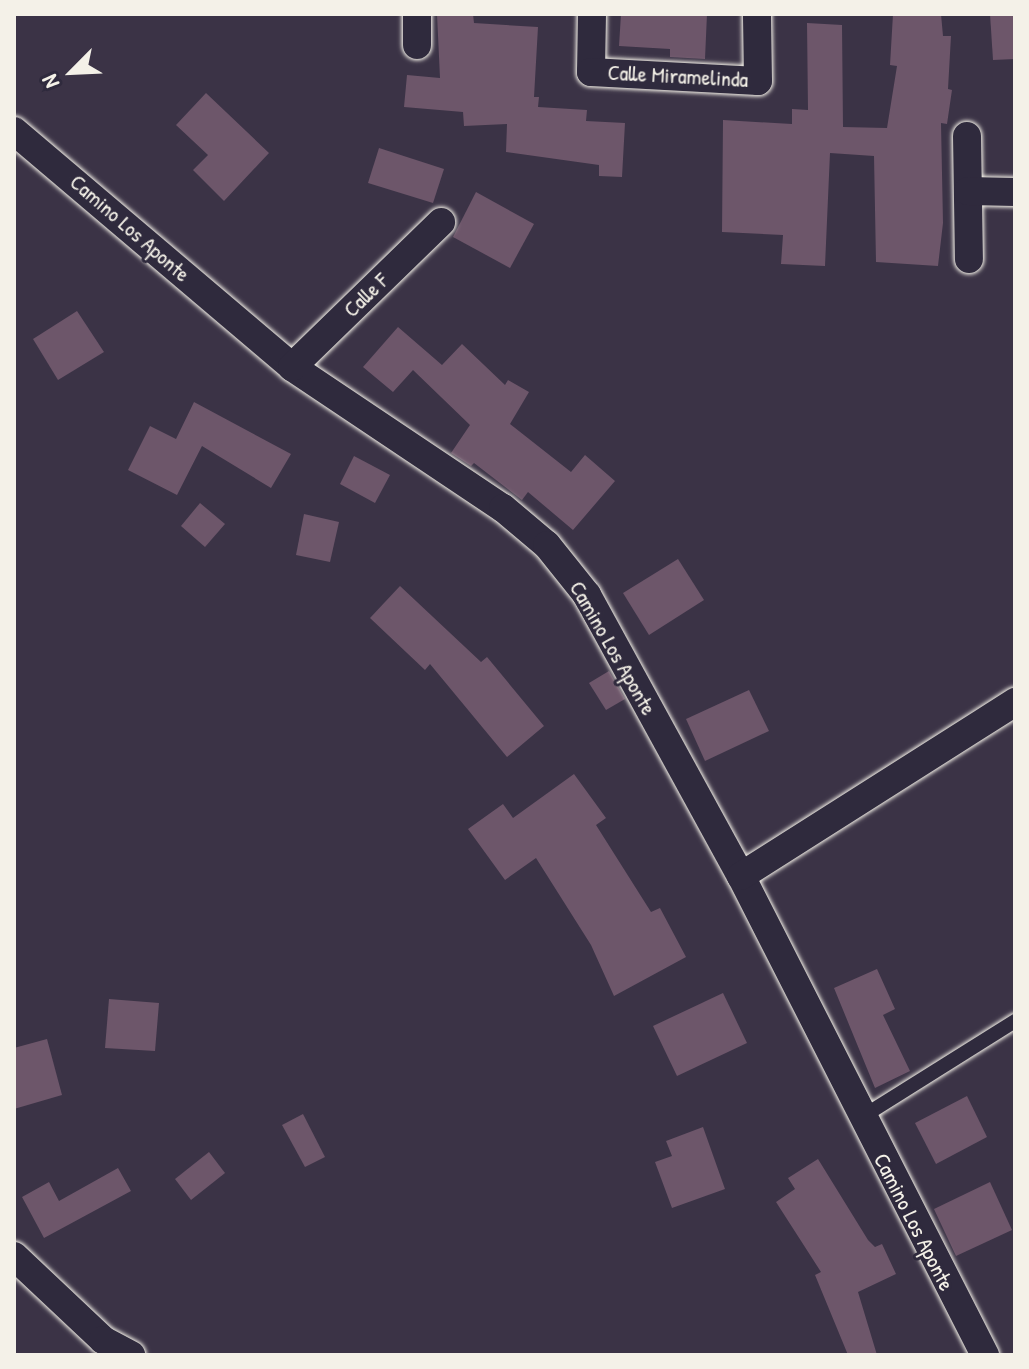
<!DOCTYPE html>
<html>
<head>
<meta charset="utf-8">
<style>
	body { margin:0 }
	#map { position:relative; width:1029px; height:1369px; overflow:hidden; background:#3b3346; font-family:"Patrick Hand",sans-serif }
	div>[style] { position:absolute }
	.building>* { inset:0; background:#6d566a }
	.roads { filter:drop-shadow(0 0 2px #f4f1e8) drop-shadow(0 0 2px #f4f1e8) }
	.service>* { height:14px; margin:-7px; padding:0 7px; transform-origin:7px; border-radius:7px; background:#2f2a3d }
	.minor>* { height:28px; margin:-14px; padding:0 14px; transform-origin:14px; border-radius:14px; background:#2f2a3d }
	span { translate:-50% -50%; white-space:nowrap; text-align:center; line-height:1.15; -webkit-text-stroke:6px #2f2a3d; paint-order:stroke }
	.street-label { font-size:22px; color:#f4f1e8 }
	.frame { position:absolute; inset:0; border:16px solid #f4f1e8; pointer-events:none }
	.north { position:absolute; left:32px; top:32px; width:80px; height:80px; -webkit-text-stroke:6px #2f2a3d; paint-order:stroke; rotate:246deg; font-size:22px; font-weight:700; line-height:32px; text-align:center; color:#f4f1e8 }
	.north::after { content:''; display:block; margin:auto; width:28px; height:36px; background:#f4f1e8; clip-path:polygon(50% 0,100% 100%,50% 72%,0 100%) }
</style>
</head>
<body>
<div id="map">
	<div class="building">
		<div style="clip-path:polygon(437px 14px,473px 14px,474px 23px,538px 27px,534px 97px,539px 97px,538px 107px,587px 110px,586px 121px,625px 123px,622px 177px,599px 176px,599px 165px,506px 152px,507px 124px,464px 126px,463px 112px,404px 107px,407px 75px,440px 78px)"></div>
		<div style="clip-path:polygon(621px 14px,707px 14px,705px 59px,670px 57px,670px 49px,619px 46px)"></div>
		<div style="clip-path:polygon(893px 14px,941px 14px,943px 36px,951px 36px,948px 89px,952px 90px,947px 124px,941px 123px,943px 223px,938px 266px,876px 262px,874px 156px,830px 153px,825px 266px,781px 264px,783px 235px,722px 232px,723px 120px,792px 124px,792px 109px,808px 110px,807px 23px,842px 25px,843px 127px,887px 128px,897px 66px,890px 65px)"></div>
		<div style="clip-path:polygon(990px 14px,1015px 14px,1015px 59px,993px 60px)"></div>
		<div style="clip-path:polygon(206px 93px,269px 153px,224px 201px,193px 170px,208px 155px,176px 125px)"></div>
		<div style="clip-path:polygon(379px 148px,444px 169px,433px 203px,368px 183px)"></div>
		<div style="clip-path:polygon(476px 192px,534px 224px,510px 268px,453px 237px)"></div>
		<div style="clip-path:polygon(77px 311px,104px 352px,58px 380px,33px 339px)"></div>
		<div style="clip-path:polygon(398px 327px,442px 365px,462px 344px,505px 385px,508px 380px,529px 392px,510px 424px,571px 472px,585px 455px,615px 481px,573px 530px,528px 492px,522px 500px,474px 463px,471px 466px,451px 453px,470px 425px,413px 370px,393px 392px,363px 367px)"></div>
		<div style="clip-path:polygon(194px 402px,291px 454px,271px 488px,202px 446px,177px 495px,128px 470px,150px 426px,176px 439px)"></div>
		<div style="clip-path:polygon(354px 456px,390px 475px,375px 503px,340px 484px)"></div>
		<div style="clip-path:polygon(200px 503px,225px 524px,205px 547px,181px 526px)"></div>
		<div style="clip-path:polygon(304px 514px,339px 522px,330px 562px,296px 555px)"></div>
		<div style="clip-path:polygon(678px 559px,704px 600px,649px 635px,623px 593px)"></div>
		<div style="clip-path:polygon(400px 586px,481px 662px,487px 657px,544px 726px,507px 757px,430px 664px,425px 670px,370px 618px)"></div>
		<div style="clip-path:polygon(609px 671px,625px 699px,606px 710px,589px 683px)"></div>
		<div style="clip-path:polygon(749px 690px,769px 731px,705px 761px,686px 719px)"></div>
		<div style="clip-path:polygon(574px 774px,606px 818px,596px 825px,651px 912px,660px 908px,686px 957px,614px 996px,591px 945px,536px 858px,505px 880px,468px 829px,503px 804px,513px 818px)"></div>
		<div style="clip-path:polygon(877px 969px,895px 1009px,883px 1015px,910px 1071px,875px 1088px,834px 988px)"></div>
		<div style="clip-path:polygon(723px 993px,747px 1043px,677px 1076px,653px 1026px)"></div>
		<div style="clip-path:polygon(109px 999px,159px 1003px,155px 1051px,105px 1048px)"></div>
		<div style="clip-path:polygon(47px 1039px,62px 1095px,14px 1109px,14px 1048px)"></div>
		<div style="clip-path:polygon(967px 1096px,987px 1137px,936px 1164px,915px 1123px)"></div>
		<div style="clip-path:polygon(303px 1114px,325px 1157px,305px 1167px,282px 1125px)"></div>
		<div style="clip-path:polygon(703px 1127px,725px 1189px,672px 1208px,655px 1162px,672px 1156px,666px 1141px)"></div>
		<div style="clip-path:polygon(209px 1152px,225px 1173px,191px 1200px,175px 1179px)"></div>
		<div style="clip-path:polygon(818px 1159px,868px 1240px,875px 1247px,882px 1244px,896px 1274px,858px 1292px,877px 1355px,848px 1355px,815px 1275px,821px 1272px,776px 1202px,795px 1189px,788px 1178px)"></div>
		<div style="clip-path:polygon(118px 1168px,131px 1191px,44px 1238px,22px 1197px,49px 1182px,59px 1201px)"></div>
		<div style="clip-path:polygon(990px 1182px,1012px 1230px,956px 1256px,934px 1209px)"></div>
	</div>
	<div class="roads">
		<div class="service">
			<div style="left:862px;top:1117px;width:181px;rotate:-32.1deg"></div>
		</div>
		<div class="minor">
			<div style="left:417px;top:14px;width:31px;rotate:90deg"></div>
			<div style="left:592px;top:14px;width:58px;rotate:91deg"></div>
			<div style="left:591px;top:72px;width:167px;rotate:3.1deg"></div>
			<div style="left:758px;top:81px;width:65px;rotate:-90.9deg"></div>
			<div style="left:14px;top:131px;width:365px;rotate:40.3deg"></div>
			<div style="left:292px;top:367px;width:254px;rotate:33.8deg"></div>
			<div style="left:503px;top:508px;width:57px;rotate:40.1deg"></div>
			<div style="left:547px;top:545px;width:64px;rotate:51.3deg"></div>
			<div style="left:587px;top:595px;width:320px;rotate:61.3deg"></div>
			<div style="left:741px;top:876px;width:538px;rotate:63.01deg"></div>
			<div style="left:967px;top:136px;width:123px;rotate:89.1deg"></div>
			<div style="left:968px;top:191px;width:47px;rotate:1.2deg"></div>
			<div style="left:292px;top:367px;width:208px;rotate:-44.2deg"></div>
			<div style="left:741px;top:876px;width:325px;rotate:-32.4deg"></div>
			<div style="left:14px;top:1256px;width:122px;rotate:43.3deg"></div>
			<div style="left:103px;top:1340px;width:32px;rotate:28deg"></div>
		</div>
	</div>
	<div class="street-label">
		<span style="left:678px;top:76px;rotate:3deg">Calle Miramelinda</span>
		<span style="left:130px;top:228px;rotate:41deg">Camino Los Aponte</span>
		<span style="left:366px;top:295px;rotate:-44deg">Calle F</span>
		<span style="left:613px;top:648px;rotate:60deg">Camino Los Aponte</span>
		<span style="left:914px;top:1222px;rotate:63deg">Camino Los Aponte</span>
	</div>
	<div class="frame"></div>
	<div class="north">N</div>
</div>
</body>
</html>
